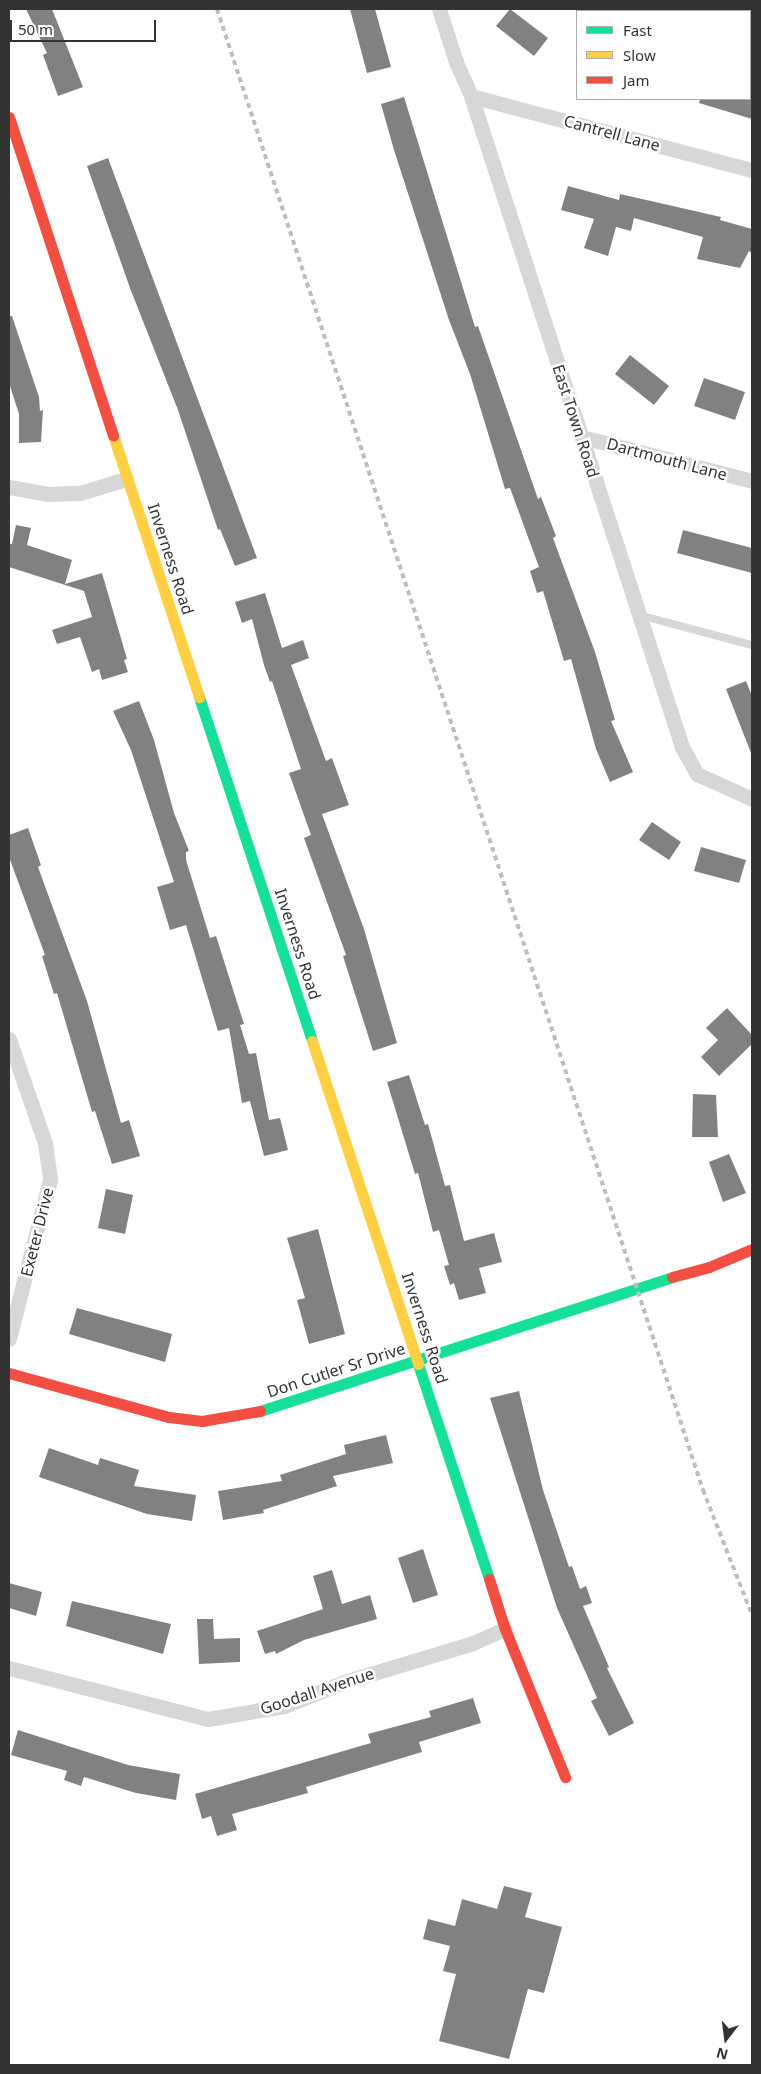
<!DOCTYPE html>
<html>
<head>
<meta charset="utf-8">
<style>
	body { margin:0 }
	#map { position:relative; width:761px; height:2074px; overflow:hidden; background:#fff; font-family:"Noto Sans",sans-serif }
	div>[style] { position:absolute }
	.building>* { inset:0; background:#818181 }
	.lane>* { height:8px; margin:-4px; padding:0 4px; transform-origin:4px; border-radius:4px; background:#d7d7d7 }
	.street>* { height:15px; margin:-7.5px; padding:0 7.5px; transform-origin:7.5px; border-radius:7.5px; background:#d7d7d7 }
	.fast>* { height:11px; margin:-5.5px; padding:0 5.5px; transform-origin:5.5px; border-radius:5.5px; background:#16e098 }
	.slow>* { height:11px; margin:-5.5px; padding:0 5.5px; transform-origin:5.5px; border-radius:5.5px; background:#ffcf43 }
	.jam>* { height:11px; margin:-5.5px; padding:0 5.5px; transform-origin:5.5px; border-radius:5.5px; background:#f24e42 }
	.rail>* { height:4px; margin-top:-2px; transform-origin:0; background:repeating-linear-gradient(90deg,#bebebe 0 5px,transparent 0 9px) }
	span { translate:-50% -50%; white-space:nowrap; text-align:center; line-height:1.15; -webkit-text-stroke:5px #fff; paint-order:stroke }
	.street-label { font-size:16px; color:#333 }
	.frame { position:absolute; inset:0; border:10px solid #333; pointer-events:none }
	.legend { position:absolute; left:576px; top:10px; width:175px; height:90px; box-sizing:border-box; background:#fff; border:1px solid #adadad; margin:0; padding:6px 9px; list-style:none; font-size:15px; color:#333 }
	.legend li { display:flex; align-items:center; gap:10px; height:25px }
	.legend b { width:25px; border:1px solid #adadad }
	.north { position:absolute; left:701px; top:2014px; width:50px; height:50px; -webkit-text-stroke:4px #fff; paint-order:stroke; rotate:195deg; font-size:14px; font-weight:700; line-height:20px; text-align:center; color:#333 }
	.north::after { content:''; display:block; margin:auto; width:18px; height:22px; background:#333; clip-path:polygon(50% 0,100% 100%,50% 72%,0 100%) }
	.scale { position:absolute; left:10px; top:20px; width:146px; height:22px; box-sizing:border-box; border:2px solid #333; border-top:0; padding-left:6px; font-size:15px; line-height:18px; white-space:nowrap; color:#333; -webkit-text-stroke:4px #fff; paint-order:stroke }
</style>
</head>
<body>
<div id="map">
	<div class="building">
		<div style="clip-path:polygon(26px 9px,52px 9px,83px 87px,58px 96px,43px 55px,47px 53px)"></div>
		<div style="clip-path:polygon(350px 9px,375px 9px,391px 67px,367px 73px)"></div>
		<div style="clip-path:polygon(510px 9px,548px 38px,534px 56px,496px 26px)"></div>
		<div style="clip-path:polygon(404px 97px,475px 327px,478px 326px,538px 499px,541px 497px,556px 536px,553px 538px,595px 652px,615px 720px,611px 721px,633px 772px,610px 782px,596px 749px,571px 659px,564px 661px,543px 591px,537px 593px,530px 571px,539px 567px,510px 488px,505px 489px,470px 374px,449px 320px,394px 150px,381px 104px)"></div>
		<div style="clip-path:polygon(700px 99px,752px 99px,752px 119px,699px 103px)"></div>
		<div style="clip-path:polygon(108px 158px,257px 558px,235px 566px,220px 529px,218px 530px,178px 410px,130px 288px,87px 166px)"></div>
		<div style="clip-path:polygon(568px 186px,619px 200px,620px 194px,721px 217px,720px 220px,752px 229px,752px 253px,749px 251px,740px 268px,697px 259px,703px 237px,634px 218px,631px 231px,616px 227px,608px 256px,584px 248px,594px 219px,561px 210px)"></div>
		<div style="clip-path:polygon(9px 316px,12px 316px,39px 397px,40px 411px,43px 410px,41px 442px,19px 443px,19px 414px,9px 383px)"></div>
		<div style="clip-path:polygon(630px 355px,669px 386px,654px 405px,615px 374px)"></div>
		<div style="clip-path:polygon(704px 378px,745px 392px,735px 420px,694px 406px)"></div>
		<div style="clip-path:polygon(16px 525px,31px 528px,27px 545px,72px 560px,65px 584px,102px 573px,127px 659px,124px 660px,128px 672px,102px 680px,99px 669px,92px 672px,80px 637px,57px 644px,52px 630px,92px 617px,84px 591px,9px 567px,9px 544px,12px 544px)"></div>
		<div style="clip-path:polygon(683px 530px,752px 548px,752px 573px,677px 553px)"></div>
		<div style="clip-path:polygon(265px 593px,282px 648px,303px 640px,309px 658px,291px 665px,326px 761px,332px 758px,349px 805px,322px 814px,364px 929px,397px 1043px,373px 1051px,343px 956px,346px 955px,304px 838px,311px 835px,289px 773px,301px 769px,272px 681px,270px 682px,264px 665px,252px 619px,242px 623px,235px 602px)"></div>
		<div style="clip-path:polygon(746px 681px,752px 696px,751px 753px,726px 689px)"></div>
		<div style="clip-path:polygon(139px 701px,154px 740px,174px 813px,189px 851px,186px 852px,186px 860px,210px 938px,216px 936px,244px 1024px,240px 1025px,249px 1054px,256px 1053px,269px 1120px,280px 1118px,288px 1150px,264px 1156px,250px 1101px,242px 1103px,229px 1028px,218px 1031px,186px 925px,170px 930px,157px 887px,174px 882px,131px 750px,113px 711px)"></div>
		<div style="clip-path:polygon(652px 822px,681px 842px,669px 860px,639px 840px)"></div>
		<div style="clip-path:polygon(28px 828px,41px 865px,38px 867px,87px 1001px,121px 1123px,129px 1120px,140px 1156px,112px 1164px,95px 1111px,92px 1112px,57px 993px,54px 994px,42px 956px,45px 955px,9px 857px,9px 835px)"></div>
		<div style="clip-path:polygon(701px 847px,746px 860px,739px 883px,694px 871px)"></div>
		<div style="clip-path:polygon(727px 1008px,752px 1035px,752px 1044px,719px 1076px,701px 1057px,718px 1040px,706px 1028px)"></div>
		<div style="clip-path:polygon(409px 1075px,425px 1125px,428px 1124px,445px 1186px,450px 1185px,464px 1241px,494px 1233px,502px 1262px,479px 1268px,486px 1293px,459px 1300px,454px 1283px,450px 1285px,444px 1266px,449px 1265px,439px 1230px,433px 1232px,418px 1173px,415px 1174px,387px 1082px)"></div>
		<div style="clip-path:polygon(693px 1094px,716px 1095px,718px 1137px,692px 1137px)"></div>
		<div style="clip-path:polygon(729px 1154px,746px 1193px,723px 1202px,709px 1162px)"></div>
		<div style="clip-path:polygon(106px 1189px,133px 1195px,125px 1234px,98px 1228px)"></div>
		<div style="clip-path:polygon(318px 1229px,345px 1334px,309px 1344px,297px 1300px,305px 1298px,287px 1238px)"></div>
		<div style="clip-path:polygon(77px 1308px,172px 1334px,165px 1362px,69px 1334px)"></div>
		<div style="clip-path:polygon(519px 1391px,543px 1490px,569px 1567px,572px 1566px,580px 1589px,586px 1586px,592px 1603px,583px 1606px,609px 1667px,607px 1668px,634px 1723px,609px 1736px,591px 1701px,597px 1698px,557px 1608px,490px 1398px)"></div>
		<div style="clip-path:polygon(386px 1435px,393px 1463px,333px 1476px,337px 1486px,263px 1510px,264px 1513px,223px 1520px,218px 1491px,282px 1481px,280px 1475px,346px 1454px,344px 1445px)"></div>
		<div style="clip-path:polygon(49px 1448px,98px 1465px,100px 1458px,139px 1470px,134px 1486px,196px 1495px,192px 1521px,147px 1514px,39px 1477px)"></div>
		<div style="clip-path:polygon(423px 1549px,438px 1595px,413px 1603px,398px 1558px)"></div>
		<div style="clip-path:polygon(332px 1570px,342px 1604px,370px 1595px,377px 1619px,304px 1640px,276px 1654px,275px 1651px,265px 1654px,257px 1631px,323px 1609px,313px 1576px)"></div>
		<div style="clip-path:polygon(9px 1583px,42px 1592px,36px 1616px,9px 1608px)"></div>
		<div style="clip-path:polygon(72px 1601px,171px 1624px,163px 1654px,66px 1626px)"></div>
		<div style="clip-path:polygon(197px 1619px,213px 1619px,214px 1639px,240px 1638px,240px 1662px,199px 1664px)"></div>
		<div style="clip-path:polygon(473px 1698px,481px 1723px,419px 1742px,422px 1752px,306px 1787px,308px 1793px,232px 1814px,237px 1830px,217px 1836px,211px 1816px,202px 1819px,195px 1794px,371px 1743px,368px 1734px,431px 1717px,429px 1711px)"></div>
		<div style="clip-path:polygon(18px 1730px,128px 1765px,180px 1774px,176px 1800px,136px 1793px,84px 1777px,81px 1786px,64px 1780px,67px 1771px,11px 1755px)"></div>
		<div style="clip-path:polygon(504px 1886px,532px 1893px,525px 1917px,562px 1927px,544px 1993px,528px 1989px,509px 2059px,439px 2041px,456px 1974px,443px 1971px,450px 1946px,423px 1939px,428px 1919px,455px 1926px,462px 1899px,497px 1909px)"></div>
	</div>
	<div class="lane">
		<div style="left:639px;top:615px;width:117px;rotate:14.9deg"></div>
	</div>
	<div class="street">
		<div style="left:439px;top:9px;width:56px;rotate:72.2deg"></div>
		<div style="left:456px;top:62px;width:37px;rotate:66deg"></div>
		<div style="left:471px;top:96px;width:684px;rotate:72.04deg"></div>
		<div style="left:682px;top:747px;width:31px;rotate:61deg"></div>
		<div style="left:697px;top:774px;width:60px;rotate:24.4deg"></div>
		<div style="left:471px;top:96px;width:291px;rotate:14.8deg"></div>
		<div style="left:582px;top:437px;width:176px;rotate:14.5deg"></div>
		<div style="left:9px;top:487px;width:39px;rotate:10deg"></div>
		<div style="left:47px;top:494px;width:33px;rotate:-2deg"></div>
		<div style="left:80px;top:493px;width:48px;rotate:-16.9deg"></div>
		<div style="left:9px;top:1039px;width:110px;rotate:70.9deg"></div>
		<div style="left:45px;top:1143px;width:37px;rotate:82deg"></div>
		<div style="left:50px;top:1180px;width:164px;rotate:104.5deg"></div>
		<div style="left:9px;top:1668px;width:205px;rotate:14.4deg"></div>
		<div style="left:208px;top:1719px;width:77px;rotate:-9.7deg"></div>
		<div style="left:284px;top:1706px;width:65px;rotate:-21.8deg"></div>
		<div style="left:344px;top:1682px;width:135px;rotate:-16.8deg"></div>
		<div style="left:473px;top:1643px;width:35px;rotate:-24deg"></div>
	</div>
	<div class="fast">
		<div style="left:199px;top:697px;width:362px;rotate:71.8deg"></div>
		<div style="left:418px;top:1364px;width:226px;rotate:71.7deg"></div>
		<div style="left:260px;top:1411px;width:433px;rotate:-18deg"></div>
	</div>
	<div class="slow">
		<div style="left:113px;top:435px;width:276px;rotate:71.8deg"></div>
		<div style="left:312px;top:1041px;width:340px;rotate:71.8deg"></div>
	</div>
	<div class="jam">
		<div style="left:9px;top:117px;width:335px;rotate:71.9deg"></div>
		<div style="left:672px;top:1277px;width:38px;rotate:-15deg"></div>
		<div style="left:709px;top:1267px;width:47px;rotate:-22.7deg"></div>
		<div style="left:9px;top:1373px;width:166px;rotate:15.4deg"></div>
		<div style="left:169px;top:1417px;width:33px;rotate:7deg"></div>
		<div style="left:202px;top:1421px;width:59px;rotate:-9.8deg"></div>
		<div style="left:489px;top:1579px;width:52px;rotate:72.3deg"></div>
		<div style="left:505px;top:1629px;width:160px;rotate:67.9deg"></div>
	</div>
	<div class="rail">
		<div style="left:217px;top:9px;width:1559px;rotate:71.83deg"></div>
		<div style="left:703px;top:1490px;width:134px;rotate:68.6deg"></div>
	</div>
	<div class="street-label">
		<span style="left:612px;top:133px;rotate:15deg">Cantrell Lane</span>
		<span style="left:576px;top:421px;rotate:72deg">East Town Road</span>
		<span style="left:667px;top:459px;rotate:15deg">Dartmouth Lane</span>
		<span style="left:171px;top:559px;rotate:72deg">Inverness Road</span>
		<span style="left:298px;top:944px;rotate:72deg">Inverness Road</span>
		<span style="left:37px;top:1232px;rotate:-76deg">Exeter Drive</span>
		<span style="left:425px;top:1328px;rotate:72deg">Inverness Road</span>
		<span style="left:336px;top:1370px;rotate:-18deg">Don Cutler Sr Drive</span>
		<span style="left:317px;top:1691px;rotate:-18deg">Goodall Avenue</span>
	</div>
	<div class="frame"></div>
	<ul class="legend">
	<li><b style="height:6px;background:#16e098"></b>Fast</li>
	<li><b style="height:6px;background:#ffcf43"></b>Slow</li>
	<li><b style="height:6px;background:#f24e42"></b>Jam</li>
	</ul>
	<div class="north">N</div>
	<div class="scale">50 m</div>
</div>
</body>
</html>
